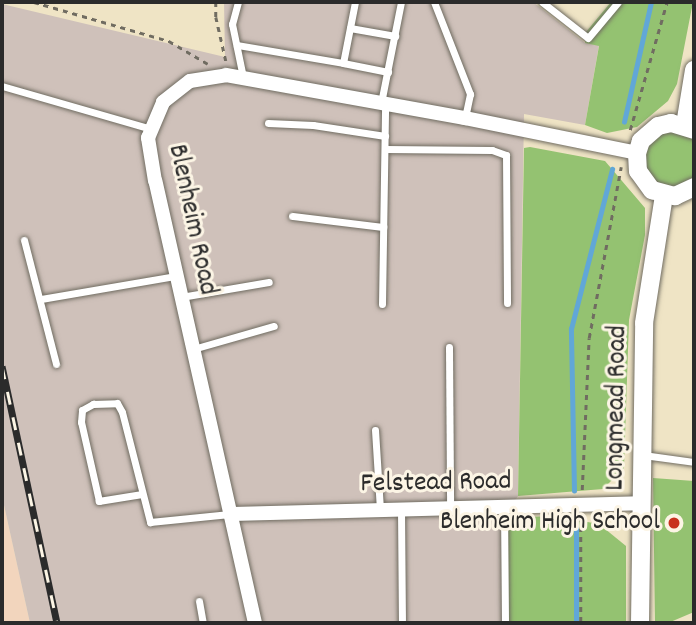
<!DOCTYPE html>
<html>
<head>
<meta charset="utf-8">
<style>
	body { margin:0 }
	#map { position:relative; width:696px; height:625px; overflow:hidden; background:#efe4c5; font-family:Dekko,sans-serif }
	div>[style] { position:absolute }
	.built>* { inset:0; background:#f2d5bd }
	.industrial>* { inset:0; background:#cfc1ba }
	.green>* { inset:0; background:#94c271 }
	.stream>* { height:4.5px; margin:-2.25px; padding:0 2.25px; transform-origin:2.25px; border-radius:2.25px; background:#61a7d7 }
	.path>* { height:2.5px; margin-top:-1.25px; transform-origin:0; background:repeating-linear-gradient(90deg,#706c61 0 5px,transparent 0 10px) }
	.roads { filter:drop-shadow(0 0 2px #706c61) drop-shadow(0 0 2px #706c61) }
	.service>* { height:7px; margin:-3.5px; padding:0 3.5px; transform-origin:3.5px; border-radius:3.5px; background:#fff }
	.minor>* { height:14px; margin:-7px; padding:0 7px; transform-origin:7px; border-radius:7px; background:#fff }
	.tertiary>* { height:18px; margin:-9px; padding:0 9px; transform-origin:9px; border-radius:9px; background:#fff }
	.rail>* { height:7px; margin-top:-3.5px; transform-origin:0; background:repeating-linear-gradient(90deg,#fcf5e5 0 13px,#2b2b2b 0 26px); box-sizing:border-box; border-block:2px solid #2b2b2b }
	.dots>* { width:19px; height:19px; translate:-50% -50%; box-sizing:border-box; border:4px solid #fcf5e5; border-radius:50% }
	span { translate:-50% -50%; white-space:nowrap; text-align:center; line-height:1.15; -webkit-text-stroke:6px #fcf5e5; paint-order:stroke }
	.street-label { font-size:28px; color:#2b2b2b }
	.poi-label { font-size:28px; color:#2b2b2b }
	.right { translate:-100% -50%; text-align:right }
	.frame { position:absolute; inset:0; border:4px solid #2b2b2b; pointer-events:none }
</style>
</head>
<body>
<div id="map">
	<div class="built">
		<div style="clip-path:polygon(2px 496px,30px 623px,2px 623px)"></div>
	</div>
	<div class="industrial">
		<div style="clip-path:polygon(224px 2px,533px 2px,585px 43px,599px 45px,585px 125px,524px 114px,518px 496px,504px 518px,506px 623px,30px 623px,2px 496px,2px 4px,225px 57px)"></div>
	</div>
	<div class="green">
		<div style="clip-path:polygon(611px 2px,693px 2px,677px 84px,668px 101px,637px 127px,607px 133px,585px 125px,599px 46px,585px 43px,586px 32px)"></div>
		<div style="clip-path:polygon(664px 129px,694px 137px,694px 180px,688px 185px,665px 189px,647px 176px,642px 153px)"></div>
		<div style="clip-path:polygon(530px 147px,605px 161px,645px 208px,645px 235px,629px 320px,624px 468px,603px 489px,518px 496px,524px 148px)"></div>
		<div style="clip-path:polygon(653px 478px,694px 481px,694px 623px,694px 612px,668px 623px,655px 623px)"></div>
		<div style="clip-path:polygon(553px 516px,599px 524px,626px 546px,626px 623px,506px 623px,504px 518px)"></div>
	</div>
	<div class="stream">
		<div style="left:624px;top:122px;width:123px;rotate:-77.3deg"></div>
		<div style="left:574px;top:491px;width:162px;rotate:-91.1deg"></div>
		<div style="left:571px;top:329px;width:165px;rotate:-75.6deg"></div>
		<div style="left:576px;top:623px;width:99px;rotate:-90deg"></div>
	</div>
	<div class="path">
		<div style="left:34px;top:2px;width:141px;rotate:16.1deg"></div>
		<div style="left:169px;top:41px;width:45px;rotate:30.5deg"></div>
		<div style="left:216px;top:2px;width:15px;rotate:90deg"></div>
		<div style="left:216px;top:17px;width:45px;rotate:77.2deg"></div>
		<div style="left:630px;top:130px;width:133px;rotate:-73.9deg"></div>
		<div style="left:582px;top:490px;width:152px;rotate:-87.4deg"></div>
		<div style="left:589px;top:338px;width:174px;rotate:-79.4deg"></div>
		<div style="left:581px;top:517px;width:106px;rotate:90deg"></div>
	</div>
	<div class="roads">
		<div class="service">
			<div style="left:238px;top:2px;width:23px;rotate:105deg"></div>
			<div style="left:232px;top:24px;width:54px;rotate:78.3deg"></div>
			<div style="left:355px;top:2px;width:62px;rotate:101.1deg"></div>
			<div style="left:343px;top:63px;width:46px;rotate:11.3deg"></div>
			<div style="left:434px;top:2px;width:99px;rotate:68.6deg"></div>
			<div style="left:470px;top:94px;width:25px;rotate:102deg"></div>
			<div style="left:542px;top:2px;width:58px;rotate:38deg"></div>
			<div style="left:588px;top:38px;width:47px;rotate:-50.2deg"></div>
			<div style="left:350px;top:28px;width:46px;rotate:10.1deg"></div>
			<div style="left:237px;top:45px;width:108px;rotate:9.6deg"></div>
			<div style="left:2px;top:86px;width:155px;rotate:16.1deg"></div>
			<div style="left:381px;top:103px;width:103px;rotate:-78.8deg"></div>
			<div style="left:268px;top:123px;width:45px;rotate:2.5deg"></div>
			<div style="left:313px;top:125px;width:73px;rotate:8.7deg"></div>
			<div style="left:385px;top:149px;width:107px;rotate:0.5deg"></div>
			<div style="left:492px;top:150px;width:15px;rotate:20deg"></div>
			<div style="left:506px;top:155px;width:148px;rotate:89.6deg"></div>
			<div style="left:292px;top:216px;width:92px;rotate:6.9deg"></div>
			<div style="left:24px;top:240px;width:128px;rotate:75.5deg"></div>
			<div style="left:181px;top:297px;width:89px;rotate:-9.7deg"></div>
			<div style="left:41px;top:299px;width:137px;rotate:-9.7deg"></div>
			<div style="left:382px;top:304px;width:200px;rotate:-89.1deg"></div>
			<div style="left:449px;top:347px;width:161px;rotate:89.6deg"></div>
			<div style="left:193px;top:349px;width:84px;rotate:-15.9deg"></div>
			<div style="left:375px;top:430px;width:79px;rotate:86.4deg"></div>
			<div style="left:643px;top:455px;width:51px;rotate:7.8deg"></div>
			<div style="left:142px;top:494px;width:44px;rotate:170.8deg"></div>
			<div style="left:99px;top:501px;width:81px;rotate:-102.8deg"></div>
			<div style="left:81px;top:422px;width:12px;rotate:-85deg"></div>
			<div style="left:82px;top:410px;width:13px;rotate:-29deg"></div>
			<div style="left:93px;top:404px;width:24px;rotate:-2deg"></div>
			<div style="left:117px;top:403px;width:10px;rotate:61deg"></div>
			<div style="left:122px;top:412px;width:114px;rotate:75.7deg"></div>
			<div style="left:150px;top:522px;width:80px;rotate:-5.7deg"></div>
			<div style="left:504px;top:507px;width:116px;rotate:89.5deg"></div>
			<div style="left:401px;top:510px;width:113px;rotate:89.5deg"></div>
			<div style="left:199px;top:601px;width:22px;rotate:80deg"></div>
		</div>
		<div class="minor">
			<div style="left:230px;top:514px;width:412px;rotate:-1.5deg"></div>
			<div style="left:255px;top:623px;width:453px;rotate:-102.7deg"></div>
			<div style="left:155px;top:181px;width:44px;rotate:-99.2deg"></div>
			<div style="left:148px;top:138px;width:39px;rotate:-67deg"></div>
			<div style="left:163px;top:102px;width:34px;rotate:-38deg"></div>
			<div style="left:190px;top:81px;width:36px;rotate:-9deg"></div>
			<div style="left:226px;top:75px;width:243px;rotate:10.2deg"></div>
			<div style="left:465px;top:118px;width:176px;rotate:11.5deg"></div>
		</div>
		<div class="tertiary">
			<div style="left:685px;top:125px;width:56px;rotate:-80.7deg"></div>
			<div style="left:694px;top:130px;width:24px;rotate:-163deg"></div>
			<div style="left:671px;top:123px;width:13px;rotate:167deg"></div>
			<div style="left:658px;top:126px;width:23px;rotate:139deg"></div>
			<div style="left:641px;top:141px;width:13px;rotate:108deg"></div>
			<div style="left:637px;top:153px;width:18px;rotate:87deg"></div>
			<div style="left:638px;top:171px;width:24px;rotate:54deg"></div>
			<div style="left:652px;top:190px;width:24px;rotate:15deg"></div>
			<div style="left:675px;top:196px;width:21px;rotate:-25deg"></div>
			<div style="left:640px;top:623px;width:300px;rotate:-89.2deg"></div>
			<div style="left:644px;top:323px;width:130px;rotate:-81.1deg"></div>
		</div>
	</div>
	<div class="rail">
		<div style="left:2px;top:366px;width:263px;rotate:77.9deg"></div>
	</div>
	<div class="dots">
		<div style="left:674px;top:523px;background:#c8321e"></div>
	</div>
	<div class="street-label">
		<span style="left:191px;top:220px;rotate:78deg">Blenheim Road</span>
		<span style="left:618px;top:408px;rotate:-89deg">Longmead Road</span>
		<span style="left:436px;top:484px;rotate:-1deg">Felstead Road</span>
	</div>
	<div class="poi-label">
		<span class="right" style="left:660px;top:523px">Blenheim High School</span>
	</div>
	<div class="frame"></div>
</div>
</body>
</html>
